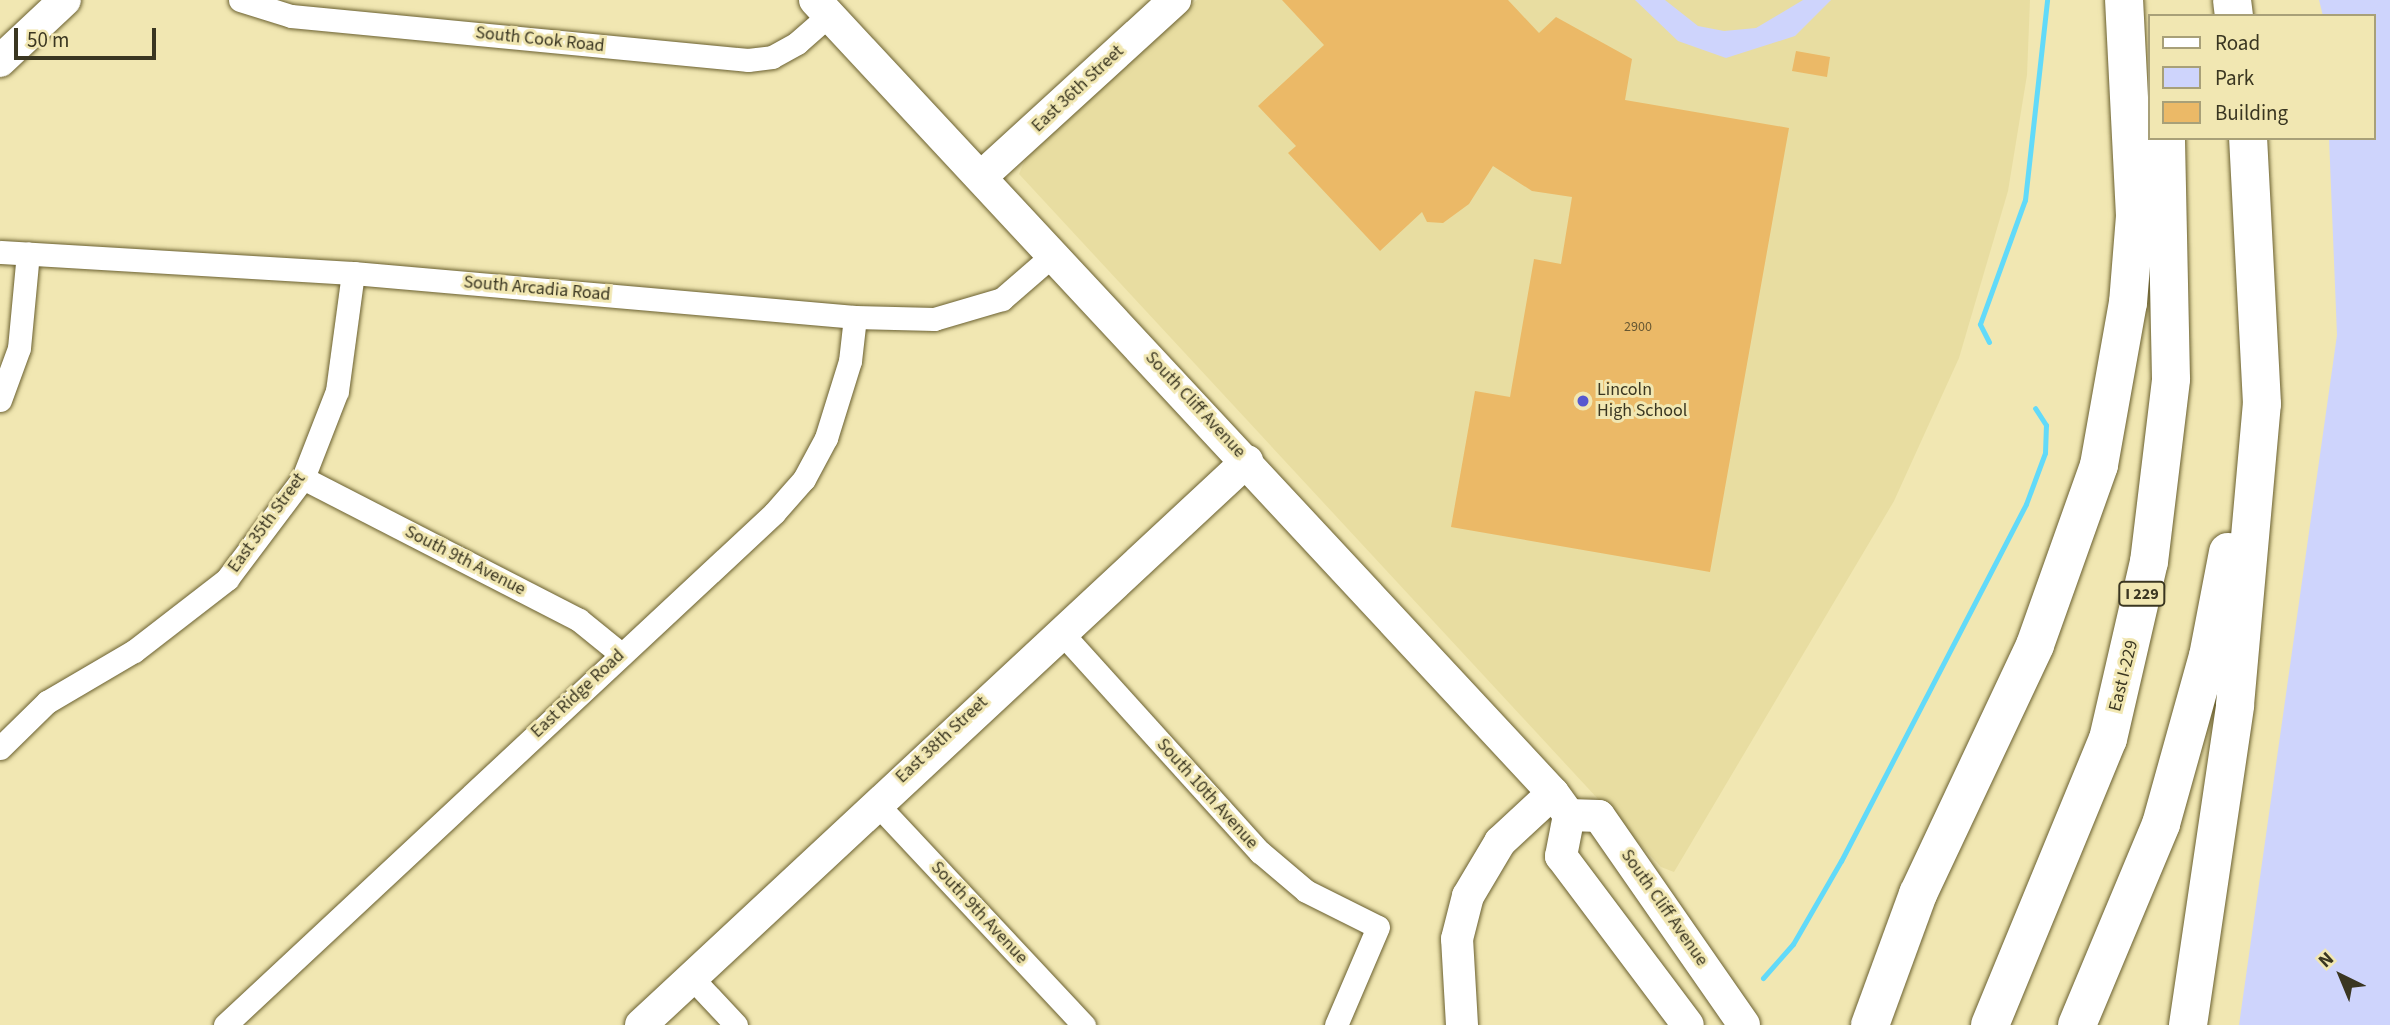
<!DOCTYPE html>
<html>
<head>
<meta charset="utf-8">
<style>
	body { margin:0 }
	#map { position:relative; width:2390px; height:1025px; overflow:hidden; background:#f1e7b2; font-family:"Source Sans 3",sans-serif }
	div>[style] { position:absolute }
	.built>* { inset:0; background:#e8dda1 }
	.green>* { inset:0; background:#ced4fc }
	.stream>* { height:5px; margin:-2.5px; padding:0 2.5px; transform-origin:2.5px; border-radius:2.5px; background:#62daf9 }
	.building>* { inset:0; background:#ebb967 }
	.roads { filter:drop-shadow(0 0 2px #6a6030) drop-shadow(0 0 2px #6a6030) }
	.street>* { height:23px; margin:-11.5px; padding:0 11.5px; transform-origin:11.5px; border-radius:11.5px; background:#fff }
	.secondary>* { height:32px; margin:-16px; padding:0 16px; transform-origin:16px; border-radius:16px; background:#fff }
	.highway>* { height:38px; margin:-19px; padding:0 19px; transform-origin:19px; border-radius:19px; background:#fff }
	.dots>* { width:19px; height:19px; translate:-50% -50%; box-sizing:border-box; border:4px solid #f1e7b2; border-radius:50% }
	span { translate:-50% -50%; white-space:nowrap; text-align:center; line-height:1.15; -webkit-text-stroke:6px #f1e7b2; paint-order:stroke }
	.number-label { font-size:14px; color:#665732 }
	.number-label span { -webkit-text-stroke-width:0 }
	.shield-label span { padding:2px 5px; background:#f1e7b2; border:2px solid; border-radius:5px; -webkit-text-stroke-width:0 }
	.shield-label { font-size:16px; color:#3a3621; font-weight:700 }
	.street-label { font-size:18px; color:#3a3621 }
	.poi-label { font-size:18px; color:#3a3621 }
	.left { translate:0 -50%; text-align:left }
	.legend { position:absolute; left:2148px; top:14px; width:228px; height:126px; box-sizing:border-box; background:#f1e7b2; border:2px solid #a8a078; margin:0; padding:9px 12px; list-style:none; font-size:21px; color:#3a3621 }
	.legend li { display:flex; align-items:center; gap:14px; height:35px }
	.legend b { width:35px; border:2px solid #a8a078 }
	.north { position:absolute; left:2306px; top:941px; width:70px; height:70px; -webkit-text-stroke:5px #f1e7b2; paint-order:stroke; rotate:317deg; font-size:19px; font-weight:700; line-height:28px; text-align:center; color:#3a3621 }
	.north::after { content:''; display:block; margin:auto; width:24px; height:32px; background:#3a3621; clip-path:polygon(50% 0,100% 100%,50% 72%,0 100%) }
	.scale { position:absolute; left:14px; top:28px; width:142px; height:32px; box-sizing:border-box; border:4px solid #3a3621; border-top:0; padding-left:9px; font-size:21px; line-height:24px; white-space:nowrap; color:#3a3621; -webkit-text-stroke:5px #f1e7b2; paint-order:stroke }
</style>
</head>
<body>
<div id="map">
	<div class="built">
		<div style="clip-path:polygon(1197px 0,2030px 0,2027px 75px,2008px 191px,1959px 358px,1894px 501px,1674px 872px,1661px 867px,1019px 174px,1026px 158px)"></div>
	</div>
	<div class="green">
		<div style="clip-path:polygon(1635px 0,1665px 0,1698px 26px,1724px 31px,1756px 28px,1803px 0,1831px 0,1795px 36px,1726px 58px,1678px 41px)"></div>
		<div style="clip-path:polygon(2319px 0,2390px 0,2390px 1025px,2239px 1025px,2337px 335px,2329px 138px,2374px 138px,2374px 16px,2323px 16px)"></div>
	</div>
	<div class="stream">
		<div style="left:1989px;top:342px;width:20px;rotate:-117deg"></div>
		<div style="left:1980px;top:324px;width:132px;rotate:-70.1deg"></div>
		<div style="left:2025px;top:200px;width:201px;rotate:-83.7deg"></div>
		<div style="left:1763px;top:978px;width:45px;rotate:-48.6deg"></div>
		<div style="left:1793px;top:944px;width:96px;rotate:-60deg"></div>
		<div style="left:1841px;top:861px;width:402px;rotate:-62.6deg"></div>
		<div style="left:2026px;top:504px;width:54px;rotate:-69.6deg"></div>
		<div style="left:2045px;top:453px;width:28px;rotate:-88deg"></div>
		<div style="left:2046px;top:425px;width:20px;rotate:-123deg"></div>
	</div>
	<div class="building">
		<div style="clip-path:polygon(1282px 0,1508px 0,1539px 33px,1556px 17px,1632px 59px,1625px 100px,1789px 128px,1710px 572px,1451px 527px,1475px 391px,1510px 397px,1534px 259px,1561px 264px,1572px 197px,1532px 191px,1493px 166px,1469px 204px,1443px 223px,1427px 222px,1422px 212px,1380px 251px,1288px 153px,1296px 146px,1258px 106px,1324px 45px)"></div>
		<div style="clip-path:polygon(1796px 51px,1830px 57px,1827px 77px,1792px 71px)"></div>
	</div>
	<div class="roads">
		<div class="street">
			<div style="left:240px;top:0;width:53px;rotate:17.4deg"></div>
			<div style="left:291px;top:16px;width:459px;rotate:5.5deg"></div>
			<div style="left:748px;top:60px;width:24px;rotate:-7deg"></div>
			<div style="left:772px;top:57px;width:29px;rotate:-29deg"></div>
			<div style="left:797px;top:43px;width:43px;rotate:-41.2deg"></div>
			<div style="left:0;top:252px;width:354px;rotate:3.4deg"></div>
			<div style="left:353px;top:273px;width:504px;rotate:5.01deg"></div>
			<div style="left:855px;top:317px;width:79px;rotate:1.5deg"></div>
			<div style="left:934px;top:319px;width:71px;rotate:-16.4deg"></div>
			<div style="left:1002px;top:299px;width:69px;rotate:-40.9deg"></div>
			<div style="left:0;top:400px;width:55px;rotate:-69.9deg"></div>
			<div style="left:19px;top:348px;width:95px;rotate:-84.6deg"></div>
			<div style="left:303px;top:478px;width:310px;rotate:27.2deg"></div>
			<div style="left:579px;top:620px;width:54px;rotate:39deg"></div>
			<div style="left:1060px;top:631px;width:298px;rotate:47.9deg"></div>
			<div style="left:1260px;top:852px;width:60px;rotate:40.3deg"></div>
			<div style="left:1306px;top:891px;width:80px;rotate:26.6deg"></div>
			<div style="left:1378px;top:927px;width:107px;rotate:113.2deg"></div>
			<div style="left:0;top:748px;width:66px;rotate:-44.4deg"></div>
			<div style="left:47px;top:702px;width:101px;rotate:-30.4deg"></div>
			<div style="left:134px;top:651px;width:118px;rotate:-37.7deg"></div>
			<div style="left:227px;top:579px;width:126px;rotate:-53deg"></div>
			<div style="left:303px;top:478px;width:93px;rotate:-68.7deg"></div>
			<div style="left:337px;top:391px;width:119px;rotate:-82.3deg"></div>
			<div style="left:875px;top:802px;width:306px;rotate:46.9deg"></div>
			<div style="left:691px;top:977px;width:66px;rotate:46.8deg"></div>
			<div style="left:225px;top:1025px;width:751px;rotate:-43deg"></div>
			<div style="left:774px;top:513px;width:45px;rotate:-48.6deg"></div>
			<div style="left:804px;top:479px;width:47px;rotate:-61.8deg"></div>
			<div style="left:826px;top:438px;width:81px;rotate:-72.7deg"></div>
			<div style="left:850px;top:361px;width:44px;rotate:-83.5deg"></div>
		</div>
		<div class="secondary">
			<div style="left:815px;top:0;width:1083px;rotate:47.06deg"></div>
			<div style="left:1553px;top:793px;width:27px;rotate:54deg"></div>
			<div style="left:1569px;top:815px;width:42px;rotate:101deg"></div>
			<div style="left:1561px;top:856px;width:211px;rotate:53.1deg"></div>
			<div style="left:0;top:61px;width:89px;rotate:-43.2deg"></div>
			<div style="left:981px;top:177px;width:263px;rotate:-42.4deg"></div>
			<div style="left:1569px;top:815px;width:30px;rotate:2deg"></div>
			<div style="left:1599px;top:816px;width:254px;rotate:55.2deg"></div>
			<div style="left:641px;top:1025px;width:828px;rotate:-42.94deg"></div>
			<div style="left:1462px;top:1025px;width:86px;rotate:-93.3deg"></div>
			<div style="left:1457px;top:939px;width:44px;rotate:-75.7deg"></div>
			<div style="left:1468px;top:896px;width:63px;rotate:-59.3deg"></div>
			<div style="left:1500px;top:842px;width:72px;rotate:-42.8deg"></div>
		</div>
		<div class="highway">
			<div style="left:2232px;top:0;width:16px;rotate:83deg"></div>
			<div style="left:1870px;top:1025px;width:140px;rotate:-69.9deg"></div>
			<div style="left:1918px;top:894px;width:275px;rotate:-64.8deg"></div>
			<div style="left:2035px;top:645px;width:191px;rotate:-70.4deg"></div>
			<div style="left:2099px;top:465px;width:165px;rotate:-79.9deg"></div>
			<div style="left:2128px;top:303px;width:87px;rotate:-85.4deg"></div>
			<div style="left:2135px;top:216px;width:216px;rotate:-92.9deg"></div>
			<div style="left:1990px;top:1025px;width:309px;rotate:-67.6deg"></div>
			<div style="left:2108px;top:739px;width:182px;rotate:-77deg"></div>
			<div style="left:2149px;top:562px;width:184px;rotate:-83.1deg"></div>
			<div style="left:2171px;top:379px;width:241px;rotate:-91.2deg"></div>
			<div style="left:2077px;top:1025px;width:218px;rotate:-67.3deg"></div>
			<div style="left:2161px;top:824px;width:174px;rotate:-74.4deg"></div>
			<div style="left:2208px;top:656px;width:106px;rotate:-79.1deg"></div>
			<div style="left:2188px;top:1025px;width:323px;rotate:-81.6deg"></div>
			<div style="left:2235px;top:705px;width:302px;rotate:-84.9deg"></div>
			<div style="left:2262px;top:404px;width:266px;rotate:-93deg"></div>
		</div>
	</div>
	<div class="dots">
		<div style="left:1583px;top:401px;background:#5758cf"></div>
	</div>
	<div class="number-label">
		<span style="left:1638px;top:327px">2900</span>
	</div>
	<div class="shield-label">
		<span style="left:2142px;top:594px">I 229</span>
	</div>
	<div class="street-label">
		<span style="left:540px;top:40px;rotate:6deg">South Cook Road</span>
		<span style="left:1078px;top:89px;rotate:-43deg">East 36th Street</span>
		<span style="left:537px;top:289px;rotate:5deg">South Arcadia Road</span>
		<span style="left:1195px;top:405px;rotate:47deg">South Cliff Avenue</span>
		<span style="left:267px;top:523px;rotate:-54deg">East 35th Street</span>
		<span style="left:465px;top:561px;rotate:27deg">South 9th Avenue</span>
		<span style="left:2124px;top:676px;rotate:-76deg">East I-229</span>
		<span style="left:578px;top:694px;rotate:-43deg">East Ridge Road</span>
		<span style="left:942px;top:740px;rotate:-43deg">East 38th Street</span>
		<span style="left:1207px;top:794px;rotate:48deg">South 10th Avenue</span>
		<span style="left:1664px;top:908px;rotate:55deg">South Cliff Avenue</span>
		<span style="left:979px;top:913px;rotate:47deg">South 9th Avenue</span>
	</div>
	<div class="poi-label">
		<span class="left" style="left:1597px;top:401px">Lincoln<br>High School</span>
	</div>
	<ul class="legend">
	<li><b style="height:9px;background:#fff"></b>Road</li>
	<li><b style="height:19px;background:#ced4fc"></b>Park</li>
	<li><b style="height:19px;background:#ebb967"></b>Building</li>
	</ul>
	<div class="north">N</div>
	<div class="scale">50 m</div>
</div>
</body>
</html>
